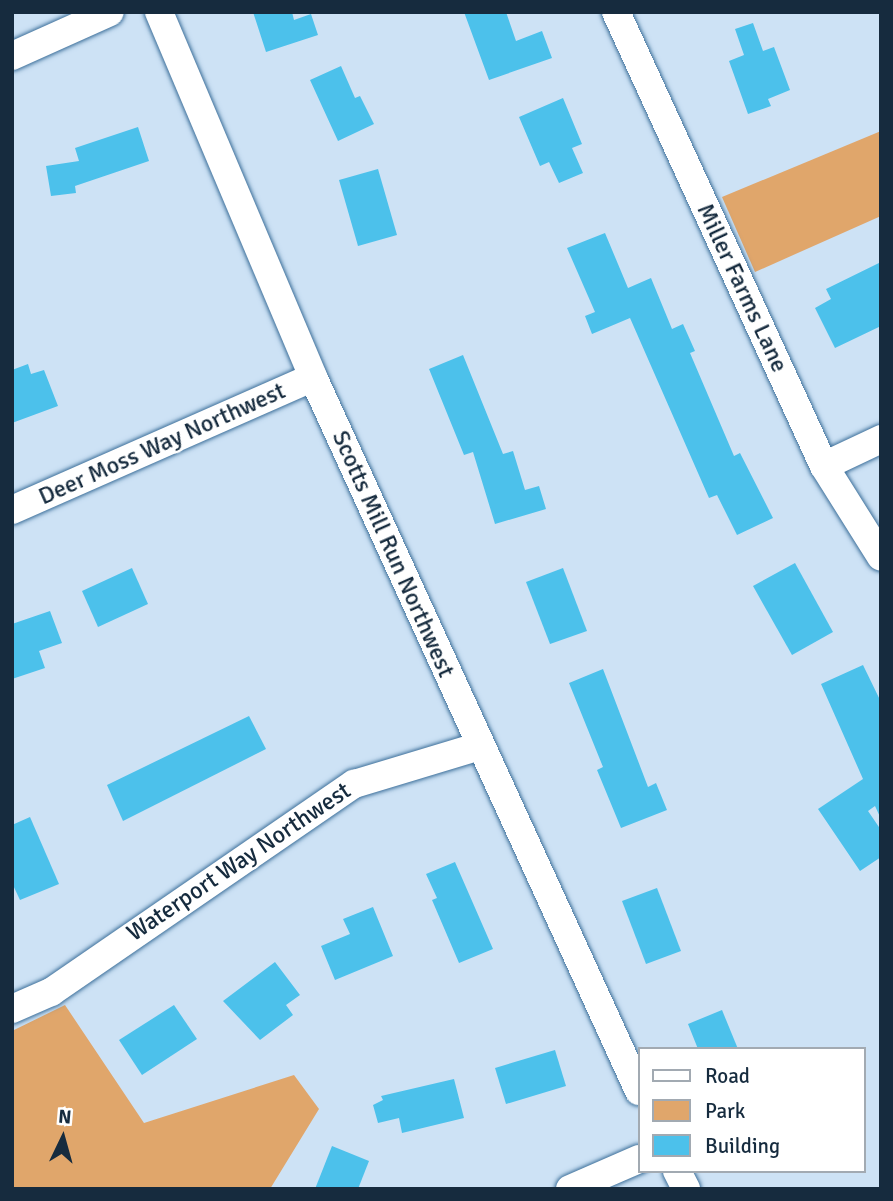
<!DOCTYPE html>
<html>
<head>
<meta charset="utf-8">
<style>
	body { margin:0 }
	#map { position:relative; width:893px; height:1201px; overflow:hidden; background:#cde2f5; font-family:Signika,sans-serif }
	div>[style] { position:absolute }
	.green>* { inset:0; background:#e0a66b }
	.building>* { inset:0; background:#4cc1eb }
	.roads { filter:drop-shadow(0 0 2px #3c6f9a) drop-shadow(0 0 2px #3c6f9a) }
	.street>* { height:28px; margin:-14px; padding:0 14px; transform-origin:14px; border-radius:14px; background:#fff }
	span { translate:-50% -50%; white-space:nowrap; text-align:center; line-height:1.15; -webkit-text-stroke:5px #fff; paint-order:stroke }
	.street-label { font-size:24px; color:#162b3e }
	.frame { position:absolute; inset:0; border:14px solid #162b3e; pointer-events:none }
	.legend { position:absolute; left:638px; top:1047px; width:228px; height:126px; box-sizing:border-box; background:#fff; border:2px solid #a2aab2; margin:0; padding:9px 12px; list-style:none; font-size:21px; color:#162b3e }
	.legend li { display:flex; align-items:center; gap:14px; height:35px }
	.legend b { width:35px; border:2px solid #a2aab2 }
	.north { position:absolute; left:28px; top:1103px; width:70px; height:70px; -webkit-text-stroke:5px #fff; paint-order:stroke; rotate:5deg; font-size:19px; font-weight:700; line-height:28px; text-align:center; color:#162b3e }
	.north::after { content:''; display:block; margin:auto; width:24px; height:32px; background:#162b3e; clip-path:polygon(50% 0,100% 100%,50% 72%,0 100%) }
</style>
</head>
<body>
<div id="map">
	<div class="green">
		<div style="clip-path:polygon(881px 131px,881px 216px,755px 272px,722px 197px)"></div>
		<div style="clip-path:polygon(65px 1005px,144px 1123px,294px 1075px,319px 1109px,270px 1189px,12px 1189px,12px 1031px)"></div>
	</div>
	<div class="building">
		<div style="clip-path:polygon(253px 12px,292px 12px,294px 20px,311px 14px,318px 35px,266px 52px)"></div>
		<div style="clip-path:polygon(464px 12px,506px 12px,516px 41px,542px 31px,552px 58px,489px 80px)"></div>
		<div style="clip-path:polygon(753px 23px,763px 51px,774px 47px,790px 90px,768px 99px,771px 106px,748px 114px,729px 61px,744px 55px,735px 29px)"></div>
		<div style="clip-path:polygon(341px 66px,355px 98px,360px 96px,374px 124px,338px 141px,310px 80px)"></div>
		<div style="clip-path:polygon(563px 98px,582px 144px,572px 148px,583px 173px,559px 183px,549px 162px,540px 166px,519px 117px)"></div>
		<div style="clip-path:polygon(138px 127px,149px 161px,75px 186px,76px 193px,51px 196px,46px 166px,79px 161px,75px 148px)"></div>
		<div style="clip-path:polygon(378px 169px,397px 235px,358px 246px,339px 180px)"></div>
		<div style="clip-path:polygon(605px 233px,628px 288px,651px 278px,672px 329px,683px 324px,695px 351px,690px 353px,734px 456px,740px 453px,773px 518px,737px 535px,717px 495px,709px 498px,630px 318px,592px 334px,585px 316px,595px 312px,567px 248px)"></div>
		<div style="clip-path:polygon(881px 262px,881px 326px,835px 348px,815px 308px,831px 299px,826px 289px)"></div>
		<div style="clip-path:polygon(463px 355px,503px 454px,513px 451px,525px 490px,539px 486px,546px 509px,495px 524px,473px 452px,464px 455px,429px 369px)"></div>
		<div style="clip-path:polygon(28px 364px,31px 374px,44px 370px,58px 406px,12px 423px,12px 370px)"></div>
		<div style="clip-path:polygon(795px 563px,833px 632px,792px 655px,753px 586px)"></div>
		<div style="clip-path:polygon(132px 568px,148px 604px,98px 627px,82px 591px)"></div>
		<div style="clip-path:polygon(563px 568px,587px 631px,550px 644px,526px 582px)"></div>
		<div style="clip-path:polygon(50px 611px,62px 643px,39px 651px,45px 668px,12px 679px,12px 624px)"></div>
		<div style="clip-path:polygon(863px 665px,881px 702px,881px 819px,875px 806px,868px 811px,881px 830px,881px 857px,860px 871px,818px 809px,863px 779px,821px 684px)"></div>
		<div style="clip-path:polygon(603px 669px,648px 787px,656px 783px,667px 810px,621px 828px,597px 770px,603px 767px,569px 683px)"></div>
		<div style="clip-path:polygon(249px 716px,266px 749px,123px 821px,107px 785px)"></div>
		<div style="clip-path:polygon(30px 817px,59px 884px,20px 900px,12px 883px,12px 825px)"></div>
		<div style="clip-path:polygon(455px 862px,493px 949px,459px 963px,432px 900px,437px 898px,426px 874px)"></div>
		<div style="clip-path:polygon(657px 888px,681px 951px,646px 964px,622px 901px)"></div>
		<div style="clip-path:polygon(373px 907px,393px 956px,335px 980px,321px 946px,350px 934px,343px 919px)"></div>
		<div style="clip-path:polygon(275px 962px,300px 995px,286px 1005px,293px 1015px,260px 1040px,223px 1001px)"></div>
		<div style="clip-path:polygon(174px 1005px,197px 1039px,142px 1075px,119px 1040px)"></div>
		<div style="clip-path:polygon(722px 1010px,738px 1049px,698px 1049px,688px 1024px)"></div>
		<div style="clip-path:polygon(555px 1050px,566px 1086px,506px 1104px,495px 1068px)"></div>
		<div style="clip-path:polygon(454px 1079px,464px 1118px,402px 1133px,399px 1118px,378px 1123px,373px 1105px,383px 1100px,381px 1096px)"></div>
		<div style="clip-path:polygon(332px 1146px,369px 1161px,358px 1189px,315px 1189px)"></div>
	</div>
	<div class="roads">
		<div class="street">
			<div style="left:159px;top:12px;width:396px;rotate:67.1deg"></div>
			<div style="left:313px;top:377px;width:785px;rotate:65.46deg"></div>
			<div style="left:616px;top:12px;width:499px;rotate:65.4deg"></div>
			<div style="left:824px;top:466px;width:107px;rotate:57.9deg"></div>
			<div style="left:12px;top:56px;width:107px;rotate:-24.2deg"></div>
			<div style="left:824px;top:466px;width:63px;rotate:-25.3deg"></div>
			<div style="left:12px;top:510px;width:329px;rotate:-23.8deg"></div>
			<div style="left:12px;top:1009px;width:43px;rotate:-23.6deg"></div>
			<div style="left:51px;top:992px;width:368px;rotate:-34.5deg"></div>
			<div style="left:354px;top:784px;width:132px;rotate:-16.8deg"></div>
			<div style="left:677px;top:1171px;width:20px;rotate:63deg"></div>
			<div style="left:570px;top:1189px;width:75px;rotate:-23.5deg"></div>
		</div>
	</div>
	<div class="street-label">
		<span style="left:742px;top:288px;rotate:65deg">Miller Farms Lane</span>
		<span style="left:162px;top:444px;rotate:-24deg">Deer Moss Way Northwest</span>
		<span style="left:393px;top:554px;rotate:66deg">Scotts Mill Run Northwest</span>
		<span style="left:239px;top:862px;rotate:-34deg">Waterport Way Northwest</span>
	</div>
	<div class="frame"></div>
	<ul class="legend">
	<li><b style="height:9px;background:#fff"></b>Road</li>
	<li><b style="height:19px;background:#e0a66b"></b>Park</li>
	<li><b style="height:19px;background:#4cc1eb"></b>Building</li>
	</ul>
	<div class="north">N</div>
</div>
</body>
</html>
